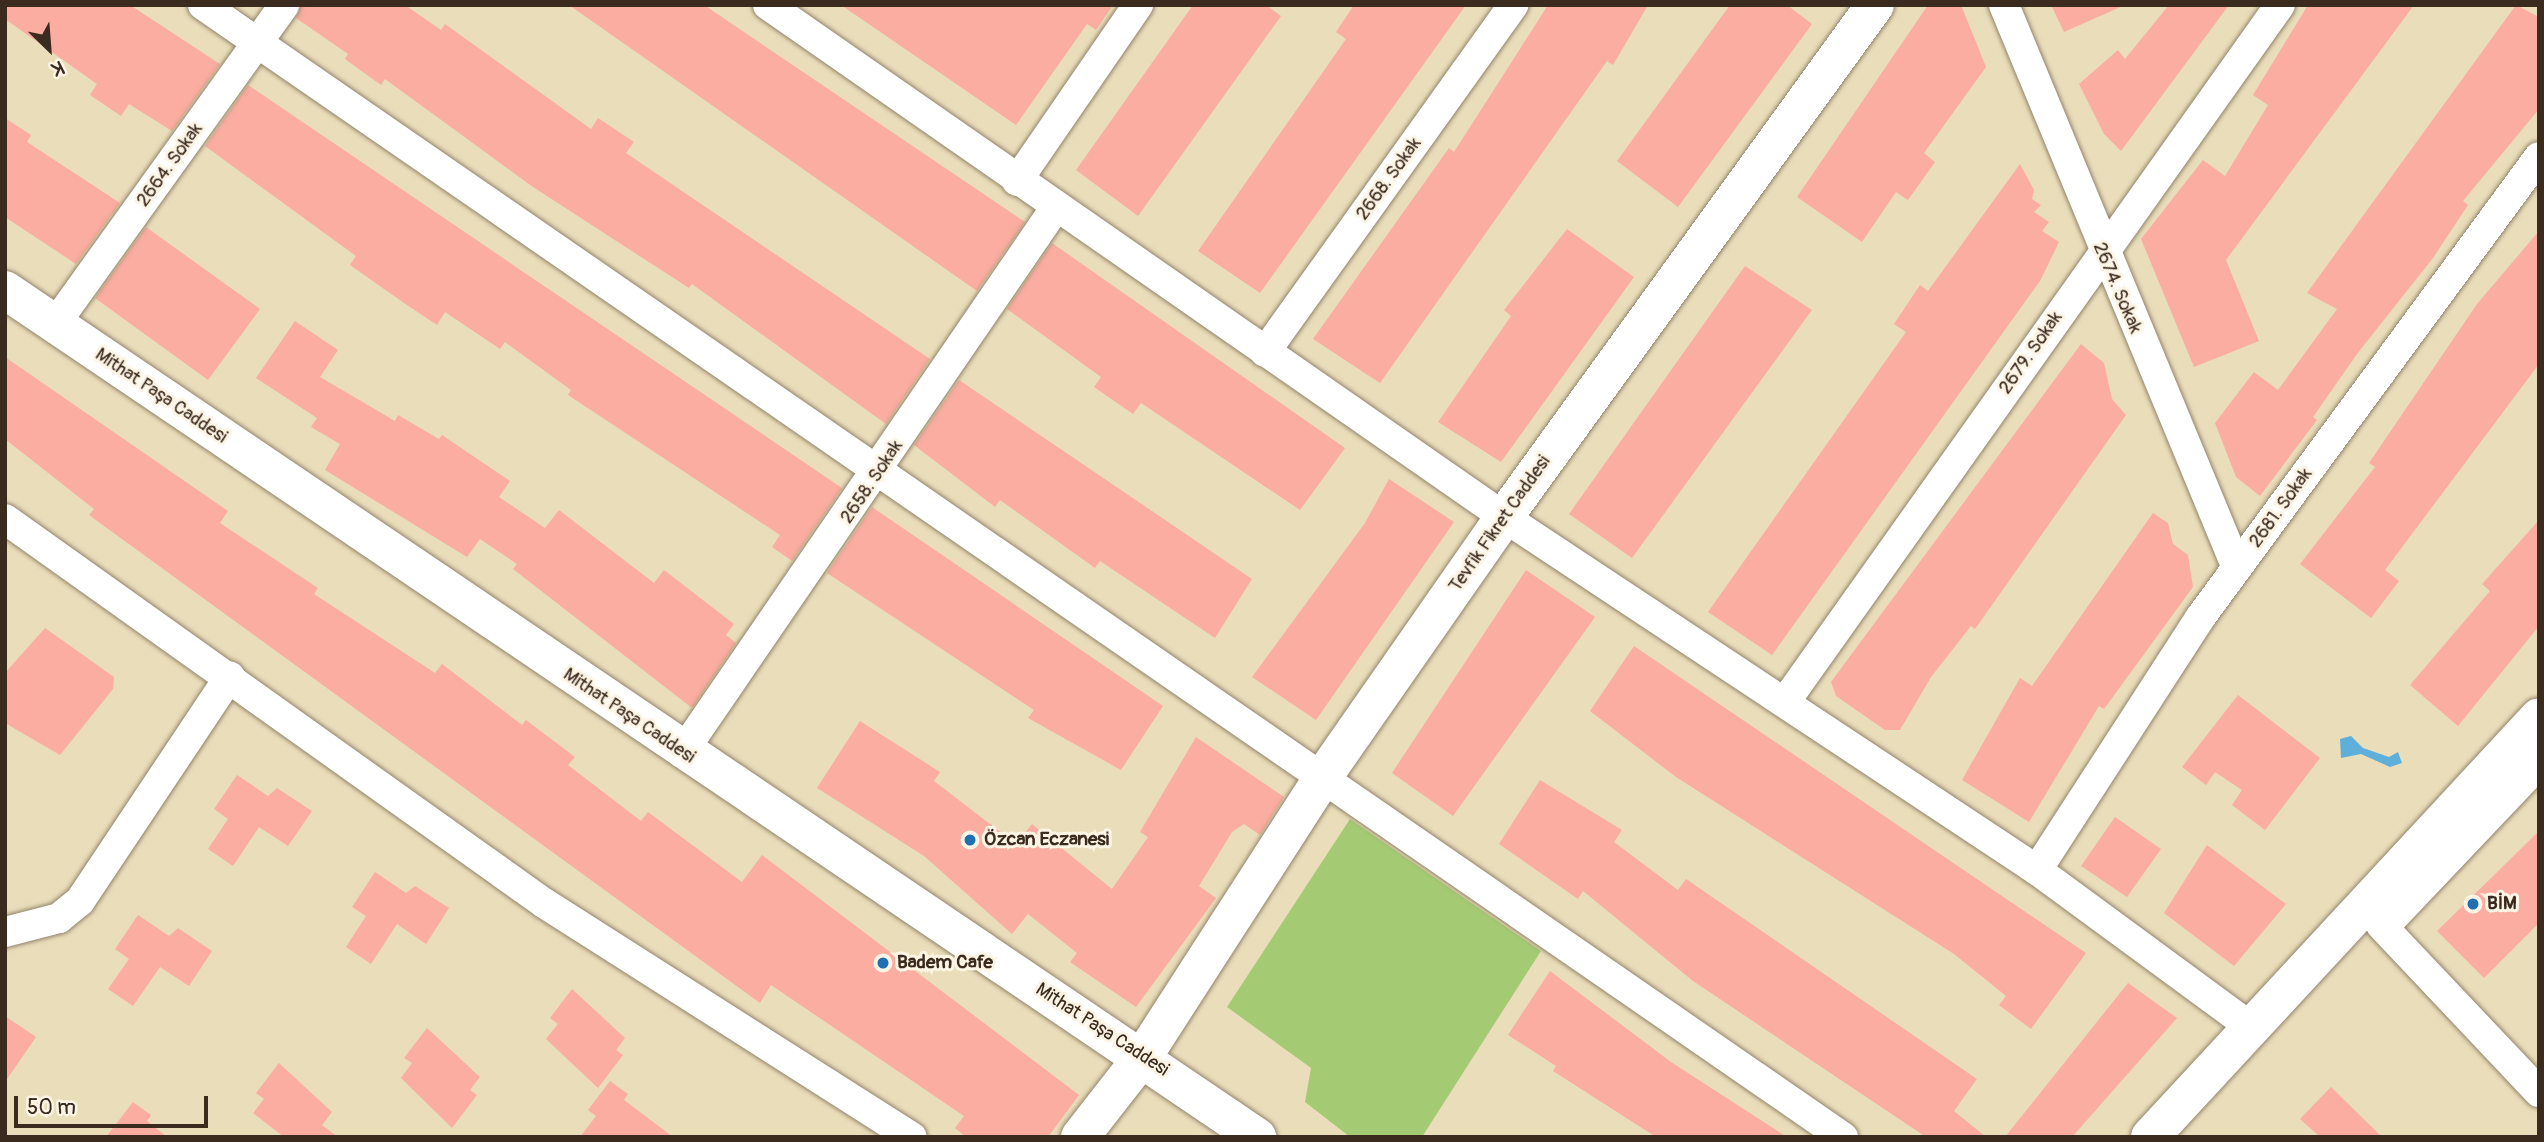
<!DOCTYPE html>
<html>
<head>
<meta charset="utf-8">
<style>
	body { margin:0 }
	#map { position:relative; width:2544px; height:1142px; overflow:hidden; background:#eaddba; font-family:Pangolin,sans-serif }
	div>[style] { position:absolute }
	.green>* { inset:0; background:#a5ca74 }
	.water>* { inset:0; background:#5eafd9 }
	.building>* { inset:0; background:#faada0 }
	.roads { filter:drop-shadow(0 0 2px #92846c) drop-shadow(0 0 2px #92846c) }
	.street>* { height:30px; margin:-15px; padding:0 15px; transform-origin:15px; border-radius:15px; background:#fff }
	.secondary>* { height:38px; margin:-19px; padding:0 19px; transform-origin:19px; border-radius:19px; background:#fff }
	.dots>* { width:19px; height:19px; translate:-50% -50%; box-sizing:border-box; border:4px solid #fcf5e5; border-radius:50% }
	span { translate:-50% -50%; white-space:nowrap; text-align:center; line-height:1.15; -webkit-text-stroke:6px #fcf5e5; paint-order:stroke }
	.street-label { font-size:19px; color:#3b2a1e }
	.poi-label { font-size:19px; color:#3b2a1e; font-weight:700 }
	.left { translate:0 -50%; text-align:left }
	.frame { position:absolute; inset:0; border:7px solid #3b2a1e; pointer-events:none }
	.north { position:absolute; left:14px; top:14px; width:70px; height:70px; -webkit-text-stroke:5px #fcf5e5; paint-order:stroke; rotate:155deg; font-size:19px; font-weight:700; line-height:28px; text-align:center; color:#3b2a1e }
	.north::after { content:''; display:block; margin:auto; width:24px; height:32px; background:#3b2a1e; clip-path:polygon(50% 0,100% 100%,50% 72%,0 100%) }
	.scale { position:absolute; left:14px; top:1096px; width:194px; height:32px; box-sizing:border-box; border:4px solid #3b2a1e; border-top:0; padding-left:9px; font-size:21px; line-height:24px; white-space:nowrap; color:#3b2a1e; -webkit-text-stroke:5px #fcf5e5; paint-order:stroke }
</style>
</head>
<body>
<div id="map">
	<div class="green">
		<div style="clip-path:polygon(1350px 819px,1541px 951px,1422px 1137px,1350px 1137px,1305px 1102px,1311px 1068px,1227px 1007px)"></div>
	</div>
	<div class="water">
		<div style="clip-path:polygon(2351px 736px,2363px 748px,2389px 757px,2398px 752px,2402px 763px,2390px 767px,2361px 754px,2341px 758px,2340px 739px)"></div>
	</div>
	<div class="building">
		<div style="clip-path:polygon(5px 5px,130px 5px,220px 64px,172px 131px,129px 104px,121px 116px,90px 95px,97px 84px,5px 19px)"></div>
		<div style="clip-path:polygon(301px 5px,405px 5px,441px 30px,445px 24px,591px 129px,598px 118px,634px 142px,626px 153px,930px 359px,886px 424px,692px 284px,689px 288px,533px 187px,385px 79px,381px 85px,345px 59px,348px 54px,296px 18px)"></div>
		<div style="clip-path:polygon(569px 5px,704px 5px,1025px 222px,977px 291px)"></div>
		<div style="clip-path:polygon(841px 5px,1113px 5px,1096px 30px,1087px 24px,1016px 125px)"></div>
		<div style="clip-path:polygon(1193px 5px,1266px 5px,1281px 16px,1138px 216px,1076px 170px)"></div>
		<div style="clip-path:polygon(1354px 5px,1466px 5px,1260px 293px,1198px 251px,1346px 39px,1336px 32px)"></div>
		<div style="clip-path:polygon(1548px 5px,1648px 5px,1613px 65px,1607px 61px,1380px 383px,1313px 339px,1449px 148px,1454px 152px)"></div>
		<div style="clip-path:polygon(1730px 5px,1787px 5px,1812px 24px,1678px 207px,1617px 161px)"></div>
		<div style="clip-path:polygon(1928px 5px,1961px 5px,1986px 67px,1924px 153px,1935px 162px,1908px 200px,1896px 192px,1862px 242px,1797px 197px)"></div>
		<div style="clip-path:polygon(2051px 5px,2125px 5px,2064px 32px)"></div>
		<div style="clip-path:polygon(2169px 5px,2229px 5px,2121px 151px,2104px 134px,2079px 84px,2118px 50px,2125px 59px)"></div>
		<div style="clip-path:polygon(2308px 5px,2414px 5px,2226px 260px,2259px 341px,2194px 367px,2141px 239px,2203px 160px,2225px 176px,2268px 105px,2253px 95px)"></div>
		<div style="clip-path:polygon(2516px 5px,2539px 17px,2539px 109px,2463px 201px,2468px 205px,2433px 258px,2357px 354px,2313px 417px,2317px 420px,2260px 496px,2236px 477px,2215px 423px,2254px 372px,2278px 390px,2337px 309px,2307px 293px)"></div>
		<div style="clip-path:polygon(248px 85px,842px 488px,792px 561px,772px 547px,780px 535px,568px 395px,571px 390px,505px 342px,500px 349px,445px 312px,437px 325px,404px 303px,350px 265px,356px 256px,205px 146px)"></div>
		<div style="clip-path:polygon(5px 118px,31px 135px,27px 142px,120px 203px,76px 264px,5px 217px)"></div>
		<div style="clip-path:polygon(2020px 164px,2034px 190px,2032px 199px,2041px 205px,2034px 212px,2049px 222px,2042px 231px,2059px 242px,2040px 281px,1772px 655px,1708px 612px,1906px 332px,1894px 324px,1920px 285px,1928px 291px)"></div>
		<div style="clip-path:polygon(146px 227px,260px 309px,208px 380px,95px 298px)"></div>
		<div style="clip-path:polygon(1567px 229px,1634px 277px,1501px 462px,1438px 422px,1511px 316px,1504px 310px)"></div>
		<div style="clip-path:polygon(2539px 231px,2539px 364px,2385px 570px,2399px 581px,2371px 618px,2300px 564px,2375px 467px,2369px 463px,2477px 304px)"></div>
		<div style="clip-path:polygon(1052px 243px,1345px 448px,1300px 510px,1141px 403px,1133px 414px,1094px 387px,1101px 377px,1007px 309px)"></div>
		<div style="clip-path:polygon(1745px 266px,1812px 310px,1632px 558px,1569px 514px)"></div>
		<div style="clip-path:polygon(295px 321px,338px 350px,320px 377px,395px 421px,398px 415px,439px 439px,442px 435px,510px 481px,499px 497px,545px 528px,559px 510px,654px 583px,664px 570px,734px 624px,726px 635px,736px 643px,692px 708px,513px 569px,517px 564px,480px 539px,467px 557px,325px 470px,340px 444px,311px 427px,317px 418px,256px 378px)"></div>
		<div style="clip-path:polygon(2081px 344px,2104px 363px,2112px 399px,2126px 415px,1975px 629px,1971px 626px,1931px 677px,1900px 730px,1885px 730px,1836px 696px,1831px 682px)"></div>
		<div style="clip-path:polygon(5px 357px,228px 511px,220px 523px,318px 588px,314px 594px,435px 673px,442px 664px,522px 725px,526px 720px,575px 757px,568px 765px,641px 821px,648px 812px,742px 882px,762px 855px,1079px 1095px,1048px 1137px,966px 1137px,955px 1128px,964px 1116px,771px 985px,760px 1003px,89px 515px,94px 509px,5px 439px)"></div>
		<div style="clip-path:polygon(959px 380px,1252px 579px,1215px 638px,1100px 561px,1095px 568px,1000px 500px,995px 507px,914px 445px)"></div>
		<div style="clip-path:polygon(1389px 479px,1454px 522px,1316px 720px,1252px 677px,1365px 523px)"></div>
		<div style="clip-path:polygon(872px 507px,1163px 706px,1121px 770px,1028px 718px,1034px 710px,827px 573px)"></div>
		<div style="clip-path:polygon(2153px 513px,2168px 523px,2173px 544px,2188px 555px,2193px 587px,2104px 709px,2099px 706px,2029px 822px,1962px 780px,2020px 678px,2032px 686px)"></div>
		<div style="clip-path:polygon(2539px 520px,2539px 626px,2458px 726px,2410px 685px,2490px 591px,2482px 584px)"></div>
		<div style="clip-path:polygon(1526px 570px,1595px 617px,1453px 816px,1392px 773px)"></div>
		<div style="clip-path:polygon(45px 628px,114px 677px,113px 689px,60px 755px,5px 723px,5px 673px)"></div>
		<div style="clip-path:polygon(1634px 646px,2086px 953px,2031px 1029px,1999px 1005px,2006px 996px,1954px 954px,1676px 777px,1590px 711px)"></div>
		<div style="clip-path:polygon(2238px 695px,2320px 758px,2265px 830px,2232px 805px,2242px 790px,2215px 772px,2206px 785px,2182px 767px)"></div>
		<div style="clip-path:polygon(860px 721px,940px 772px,934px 781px,1016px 844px,1032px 824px,1112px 889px,1148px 837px,1140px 832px,1196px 737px,1284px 797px,1260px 835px,1244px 824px,1232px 832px,1199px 886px,1216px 898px,1136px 1007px,1070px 962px,1077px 953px,1028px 914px,1012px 934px,924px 856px,817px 788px)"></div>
		<div style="clip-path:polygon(237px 775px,268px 796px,277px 788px,312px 811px,288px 846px,259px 827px,233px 866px,208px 849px,228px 819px,214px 809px)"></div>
		<div style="clip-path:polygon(1540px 780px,1622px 830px,1614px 842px,1678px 890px,1686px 879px,1977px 1079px,1954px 1111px,1986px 1137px,1926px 1137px,1693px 981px,1583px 891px,1578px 899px,1499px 844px)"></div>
		<div style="clip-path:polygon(2115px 817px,2161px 849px,2127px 897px,2081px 866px)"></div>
		<div style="clip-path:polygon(2539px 831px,2539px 923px,2484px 978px,2437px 931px)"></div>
		<div style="clip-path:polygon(2207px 845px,2286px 904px,2234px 966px,2164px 913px)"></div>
		<div style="clip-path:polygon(375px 872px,406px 893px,415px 886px,449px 908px,426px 944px,397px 924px,371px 964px,346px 947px,366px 916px,352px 907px)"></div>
		<div style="clip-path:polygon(138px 915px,169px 936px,178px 928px,212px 951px,189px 986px,160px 967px,133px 1006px,108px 989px,129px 959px,115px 949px)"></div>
		<div style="clip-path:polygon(1550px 971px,1671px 1062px,1787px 1137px,1656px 1137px,1553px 1071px,1556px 1066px,1508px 1035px)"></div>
		<div style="clip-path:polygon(2128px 983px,2177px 1018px,2072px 1137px,2005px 1137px)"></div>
		<div style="clip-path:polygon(572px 989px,625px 1038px,616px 1050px,623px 1055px,598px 1088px,546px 1039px,558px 1024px,550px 1018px)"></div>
		<div style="clip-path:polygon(5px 1016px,36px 1037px,5px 1082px)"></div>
		<div style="clip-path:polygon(427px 1028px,480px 1077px,470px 1090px,477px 1095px,452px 1128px,401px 1078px,412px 1063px,404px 1058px)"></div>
		<div style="clip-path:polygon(279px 1063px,332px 1112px,322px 1125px,338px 1137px,284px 1137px,253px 1113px,264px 1099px,256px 1093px)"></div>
		<div style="clip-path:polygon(610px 1081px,628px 1094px,624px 1100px,673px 1137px,580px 1137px,596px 1116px,588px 1110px)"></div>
		<div style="clip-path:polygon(2331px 1087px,2382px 1137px,2320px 1137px,2300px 1119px)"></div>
		<div style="clip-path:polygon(133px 1102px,151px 1115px,147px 1121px,167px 1137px,106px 1137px)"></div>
	</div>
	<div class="roads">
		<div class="street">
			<div style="left:203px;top:5px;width:1993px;rotate:34.62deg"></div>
			<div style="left:768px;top:5px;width:897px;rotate:34.82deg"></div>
			<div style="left:1504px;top:517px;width:639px;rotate:33.52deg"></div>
			<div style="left:2037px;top:870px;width:265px;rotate:36.3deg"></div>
			<div style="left:2004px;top:5px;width:609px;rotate:67.52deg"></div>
			<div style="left:1017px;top:181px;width:214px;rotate:-55.5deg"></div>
			<div style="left:55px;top:324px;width:393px;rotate:-54.3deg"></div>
			<div style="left:1265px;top:352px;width:427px;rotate:-54.4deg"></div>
			<div style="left:5px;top:519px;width:662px;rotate:35.47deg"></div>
			<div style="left:544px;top:903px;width:436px;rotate:32.5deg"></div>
			<div style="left:1785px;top:702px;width:855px;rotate:-54.62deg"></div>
			<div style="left:682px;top:753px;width:662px;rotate:-55.59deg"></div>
			<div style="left:2037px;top:870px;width:300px;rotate:-57.1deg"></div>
			<div style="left:2200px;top:618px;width:572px;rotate:-53.67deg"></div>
			<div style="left:2381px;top:925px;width:230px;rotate:46.6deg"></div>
			<div style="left:5px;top:932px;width:56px;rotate:-14.5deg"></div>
			<div style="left:59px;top:918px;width:27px;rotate:-39deg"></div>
			<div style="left:80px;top:901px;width:270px;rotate:-56.3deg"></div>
		</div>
		<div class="secondary">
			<div style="left:5px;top:290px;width:1512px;rotate:34.08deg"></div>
			<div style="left:2387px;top:918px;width:221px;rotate:-46.5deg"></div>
			<div style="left:1080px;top:1137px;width:104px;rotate:-52deg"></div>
			<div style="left:1144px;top:1055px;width:334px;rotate:-57.2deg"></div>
			<div style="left:1325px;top:774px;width:313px;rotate:-55.1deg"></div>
			<div style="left:1504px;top:517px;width:632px;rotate:-54.07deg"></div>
			<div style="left:2150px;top:1137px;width:572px;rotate:-47.19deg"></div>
		</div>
	</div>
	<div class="dots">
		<div style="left:970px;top:840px;background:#1f6fb2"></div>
		<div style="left:2473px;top:904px;background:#1f6fb2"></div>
		<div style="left:883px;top:963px;background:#1f6fb2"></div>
	</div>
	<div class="street-label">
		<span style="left:170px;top:165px;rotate:-54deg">2664. Sokak</span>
		<span style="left:1389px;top:179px;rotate:-54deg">2668. Sokak</span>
		<span style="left:2117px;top:288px;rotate:67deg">2674. Sokak</span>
		<span style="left:2031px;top:353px;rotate:-55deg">2679. Sokak</span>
		<span style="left:161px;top:396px;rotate:34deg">Mithat Paşa Caddesi</span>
		<span style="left:872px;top:482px;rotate:-56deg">2658. Sokak</span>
		<span style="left:2281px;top:508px;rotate:-54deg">2681. Sokak</span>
		<span style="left:1500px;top:524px;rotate:-55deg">Tevfik Fikret Caddesi</span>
		<span style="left:629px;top:716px;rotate:34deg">Mithat Paşa Caddesi</span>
		<span style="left:1102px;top:1030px;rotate:33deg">Mithat Paşa Caddesi</span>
	</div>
	<div class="poi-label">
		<span class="left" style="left:984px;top:840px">Özcan Eczanesi</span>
		<span class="left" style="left:2487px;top:904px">BİM</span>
		<span class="left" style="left:897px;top:963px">Badem Cafe</span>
	</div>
	<div class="frame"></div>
	<div class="north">K</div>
	<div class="scale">50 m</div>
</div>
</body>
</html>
